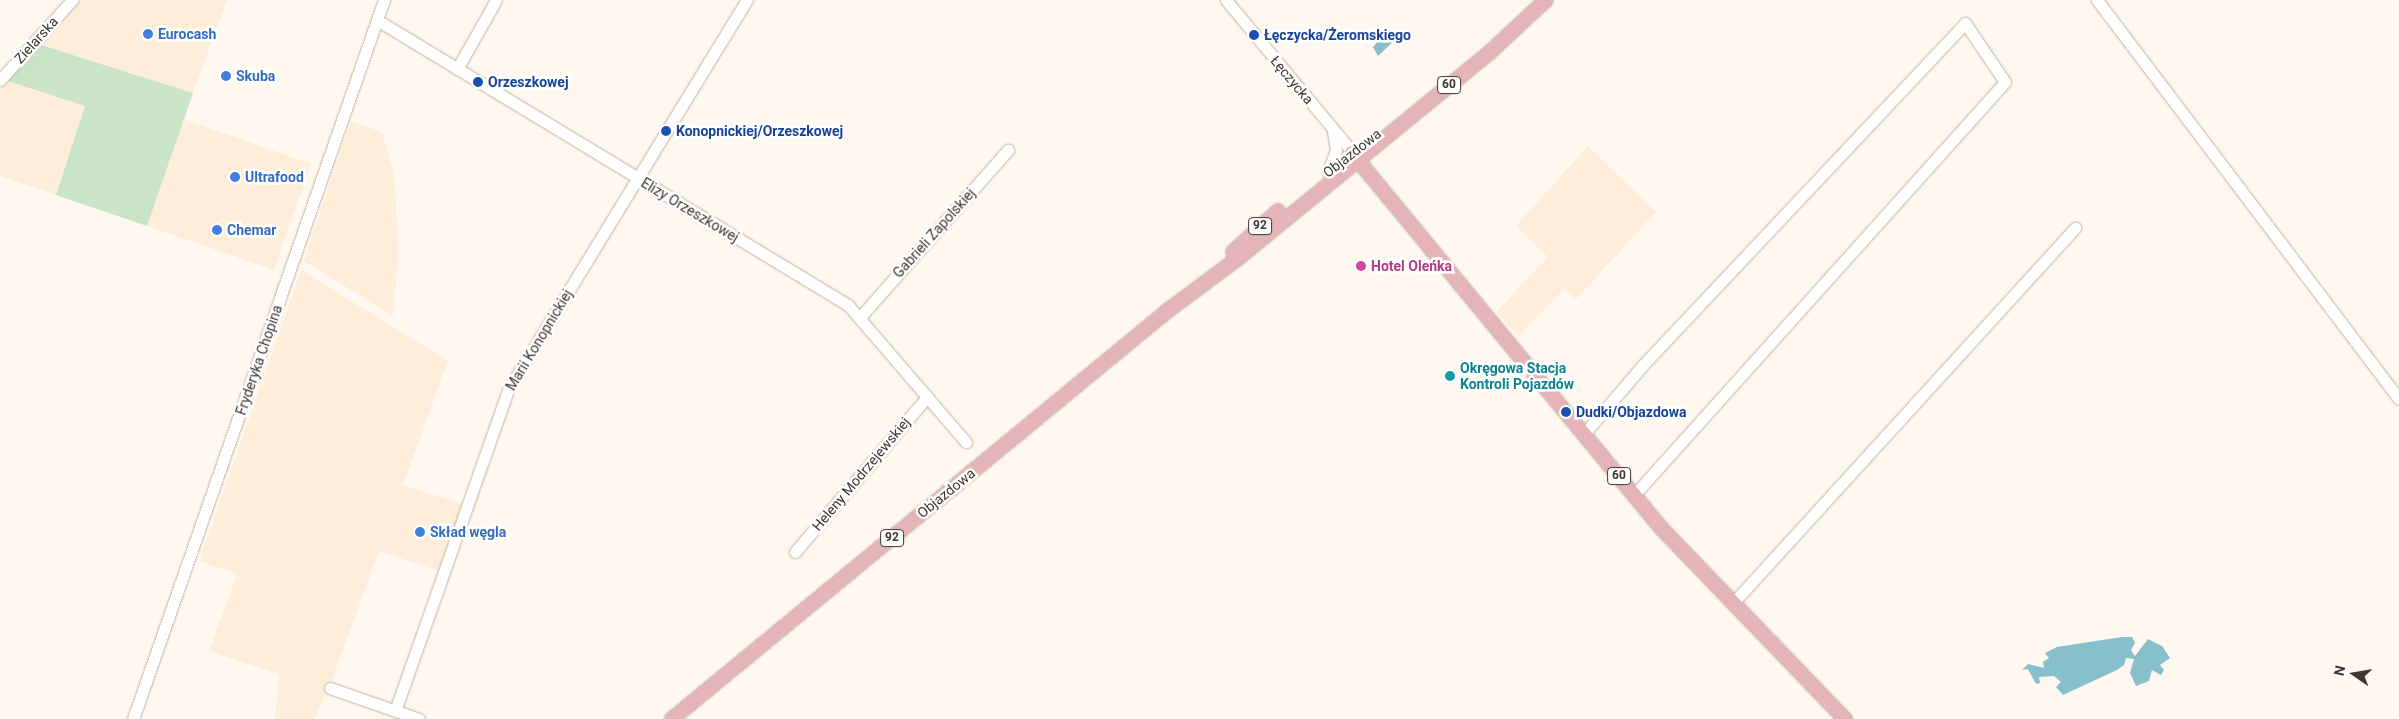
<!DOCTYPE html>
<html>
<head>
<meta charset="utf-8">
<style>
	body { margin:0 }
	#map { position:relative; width:2399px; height:719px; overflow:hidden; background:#fef8f0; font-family:Roboto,sans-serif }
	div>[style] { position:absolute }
	.built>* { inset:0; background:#feeed9 }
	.green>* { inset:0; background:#cae4c8 }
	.water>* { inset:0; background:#87bfcd }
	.roads { filter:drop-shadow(0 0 1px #c2b3a0) drop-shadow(0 0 1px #c2b3a0) }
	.minor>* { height:11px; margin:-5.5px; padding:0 5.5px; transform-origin:5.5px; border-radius:5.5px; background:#fff }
	.major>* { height:14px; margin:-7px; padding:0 7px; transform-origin:7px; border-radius:7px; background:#e4b4b9 }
	.dots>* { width:14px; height:14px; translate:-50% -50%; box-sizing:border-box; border:2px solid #fff; border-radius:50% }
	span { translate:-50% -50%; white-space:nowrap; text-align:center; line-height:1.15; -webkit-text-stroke:5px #fff; paint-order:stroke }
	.shield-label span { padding:1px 4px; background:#fff; border:1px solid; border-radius:4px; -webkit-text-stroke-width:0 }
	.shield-label { font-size:12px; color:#3d3830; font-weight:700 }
	.shop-label { font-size:14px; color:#366cbe; font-weight:700 }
	.left { translate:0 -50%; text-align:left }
	.transit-label { font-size:14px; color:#164399; font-weight:700 }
	.street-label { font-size:14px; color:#3d3830 }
	.hotel-label { font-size:14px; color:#b23c85; font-weight:700 }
	.culture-label { font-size:14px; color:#0d838f; font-weight:700 }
	.north { position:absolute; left:2329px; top:649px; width:50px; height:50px; -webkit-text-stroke:4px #fff; paint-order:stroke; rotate:283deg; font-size:14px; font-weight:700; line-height:20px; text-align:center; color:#3d3830 }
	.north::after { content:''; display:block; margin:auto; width:18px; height:22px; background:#3d3830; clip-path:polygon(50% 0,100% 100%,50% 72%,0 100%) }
</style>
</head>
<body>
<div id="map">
	<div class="built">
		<div style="clip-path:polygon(81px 0,227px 0,193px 93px,41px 45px)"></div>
		<div style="clip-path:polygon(8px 81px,85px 106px,56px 195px,0 176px,0 89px)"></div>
		<div style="clip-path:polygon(184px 119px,311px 164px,274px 270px,147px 226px)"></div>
		<div style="clip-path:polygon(351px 121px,382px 132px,395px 177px,398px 258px,393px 316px,304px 261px)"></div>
		<div style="clip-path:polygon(1588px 146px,1656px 212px,1576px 299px,1564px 289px,1519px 336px,1496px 312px,1548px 257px,1516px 226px)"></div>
		<div style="clip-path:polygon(301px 270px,448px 361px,403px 485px,463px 504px,439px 571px,379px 551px,332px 680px,314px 719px,275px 719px,279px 674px,209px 651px,237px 574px,199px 561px)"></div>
	</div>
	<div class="green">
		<div style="clip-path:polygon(41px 45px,193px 93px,147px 226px,56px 195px,85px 106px,8px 81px)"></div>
	</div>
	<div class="water">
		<div style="clip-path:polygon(1388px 30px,1398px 37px,1378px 56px,1373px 47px)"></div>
		<div style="clip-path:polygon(2122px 637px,2132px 637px,2135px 643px,2131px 650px,2135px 656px,2148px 639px,2162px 646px,2170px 658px,2160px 665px,2164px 670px,2161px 675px,2152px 670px,2149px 681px,2136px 686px,2130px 673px,2134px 659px,2126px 658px,2124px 665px,2117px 670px,2063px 695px,2056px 687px,2061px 682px,2054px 676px,2039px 677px,2040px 683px,2036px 684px,2028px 669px,2022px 670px,2028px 664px,2044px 668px,2043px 662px,2049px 658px,2045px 653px,2057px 647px)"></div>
	</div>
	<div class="roads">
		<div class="minor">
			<div style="left:1226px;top:0;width:197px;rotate:50.3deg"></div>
			<div style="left:2097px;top:0;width:500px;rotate:52.88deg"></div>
			<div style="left:377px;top:20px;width:551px;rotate:31.18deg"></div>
			<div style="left:848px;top:305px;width:181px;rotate:49.3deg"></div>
			<div style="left:457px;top:69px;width:79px;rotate:-60.5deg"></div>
			<div style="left:0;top:80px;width:108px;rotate:-48deg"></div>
			<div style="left:1328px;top:172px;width:23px;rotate:-70deg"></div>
			<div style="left:1336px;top:150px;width:20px;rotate:-99deg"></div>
			<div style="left:861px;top:316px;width:222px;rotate:-48.5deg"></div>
			<div style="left:1584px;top:434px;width:89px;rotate:-49.5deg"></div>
			<div style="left:1642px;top:366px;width:471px;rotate:-46.7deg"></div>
			<div style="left:1965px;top:23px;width:71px;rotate:55.9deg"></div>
			<div style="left:2005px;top:82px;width:555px;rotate:131.93deg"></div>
			<div style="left:795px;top:552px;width:204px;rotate:-49.6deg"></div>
			<div style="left:1733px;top:603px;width:508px;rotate:-47.64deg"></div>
			<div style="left:330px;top:688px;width:94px;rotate:19.2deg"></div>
			<div style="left:395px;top:711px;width:343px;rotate:-70.6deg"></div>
			<div style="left:509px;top:388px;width:455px;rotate:-58.5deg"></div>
			<div style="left:133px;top:719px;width:762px;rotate:-70.76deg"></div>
		</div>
		<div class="major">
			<div style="left:1352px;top:153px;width:487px;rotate:50.5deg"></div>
			<div style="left:1662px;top:529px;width:264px;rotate:46.1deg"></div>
			<div style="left:1233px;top:252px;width:61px;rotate:-42.3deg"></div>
			<div style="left:672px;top:719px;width:640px;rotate:-39.48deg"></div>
			<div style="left:1166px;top:312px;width:94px;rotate:-36.7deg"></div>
			<div style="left:1241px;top:256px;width:322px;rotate:-39.3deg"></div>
			<div style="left:1490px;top:52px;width:76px;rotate:-42.9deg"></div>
		</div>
	</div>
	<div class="dots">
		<div style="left:148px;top:34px;background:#3f7fe0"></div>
		<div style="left:1254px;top:35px;background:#1a4fb4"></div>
		<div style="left:226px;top:76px;background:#3f7fe0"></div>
		<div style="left:478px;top:82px;background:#1a4fb4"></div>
		<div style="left:666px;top:131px;background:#1a4fb4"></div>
		<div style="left:235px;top:177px;background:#3f7fe0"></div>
		<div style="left:217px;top:230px;background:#3f7fe0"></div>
		<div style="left:1361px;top:266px;background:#d1479c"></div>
		<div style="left:1450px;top:376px;background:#0f9aa8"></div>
		<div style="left:1566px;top:412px;background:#1a4fb4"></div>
		<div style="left:420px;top:532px;background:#3f7fe0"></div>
	</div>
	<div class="shield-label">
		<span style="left:1449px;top:85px">60</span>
		<span style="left:1260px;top:226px">92</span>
		<span style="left:1619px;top:476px">60</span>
		<span style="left:892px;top:538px">92</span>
	</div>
	<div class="shop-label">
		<span class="left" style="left:158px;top:34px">Eurocash</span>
		<span class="left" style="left:236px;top:76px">Skuba</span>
		<span class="left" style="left:245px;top:177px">Ultrafood</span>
		<span class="left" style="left:227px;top:230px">Chemar</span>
		<span class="left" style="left:430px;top:532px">Skład węgla</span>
	</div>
	<div class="transit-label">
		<span class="left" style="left:1264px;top:35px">Łęczycka/Żeromskiego</span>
		<span class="left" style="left:488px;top:82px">Orzeszkowej</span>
		<span class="left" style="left:676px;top:131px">Konopnickiej/Orzeszkowej</span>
		<span class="left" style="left:1576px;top:412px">Dudki/Objazdowa</span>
	</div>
	<div class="street-label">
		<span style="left:36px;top:40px;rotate:-48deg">Zielarska</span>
		<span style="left:1292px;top:80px;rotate:50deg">Łęczycka</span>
		<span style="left:1352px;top:153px;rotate:-38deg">Objazdowa</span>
		<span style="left:690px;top:210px;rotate:31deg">Elizy Orzeszkowej</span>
		<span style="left:934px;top:233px;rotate:-48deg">Gabrieli Zapolskiej</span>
		<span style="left:539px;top:340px;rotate:-59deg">Marii Konopnickiej</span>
		<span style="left:259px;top:360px;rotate:-71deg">Fryderyka Chopina</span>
		<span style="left:861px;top:474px;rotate:-50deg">Heleny Modrzejewskiej</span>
		<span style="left:946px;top:493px;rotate:-39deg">Objazdowa</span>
	</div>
	<div class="hotel-label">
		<span class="left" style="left:1371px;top:266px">Hotel Oleńka</span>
	</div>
	<div class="culture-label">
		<span class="left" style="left:1460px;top:376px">Okręgowa Stacja<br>Kontroli Pojazdów</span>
	</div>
	<div class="north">N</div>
</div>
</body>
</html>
